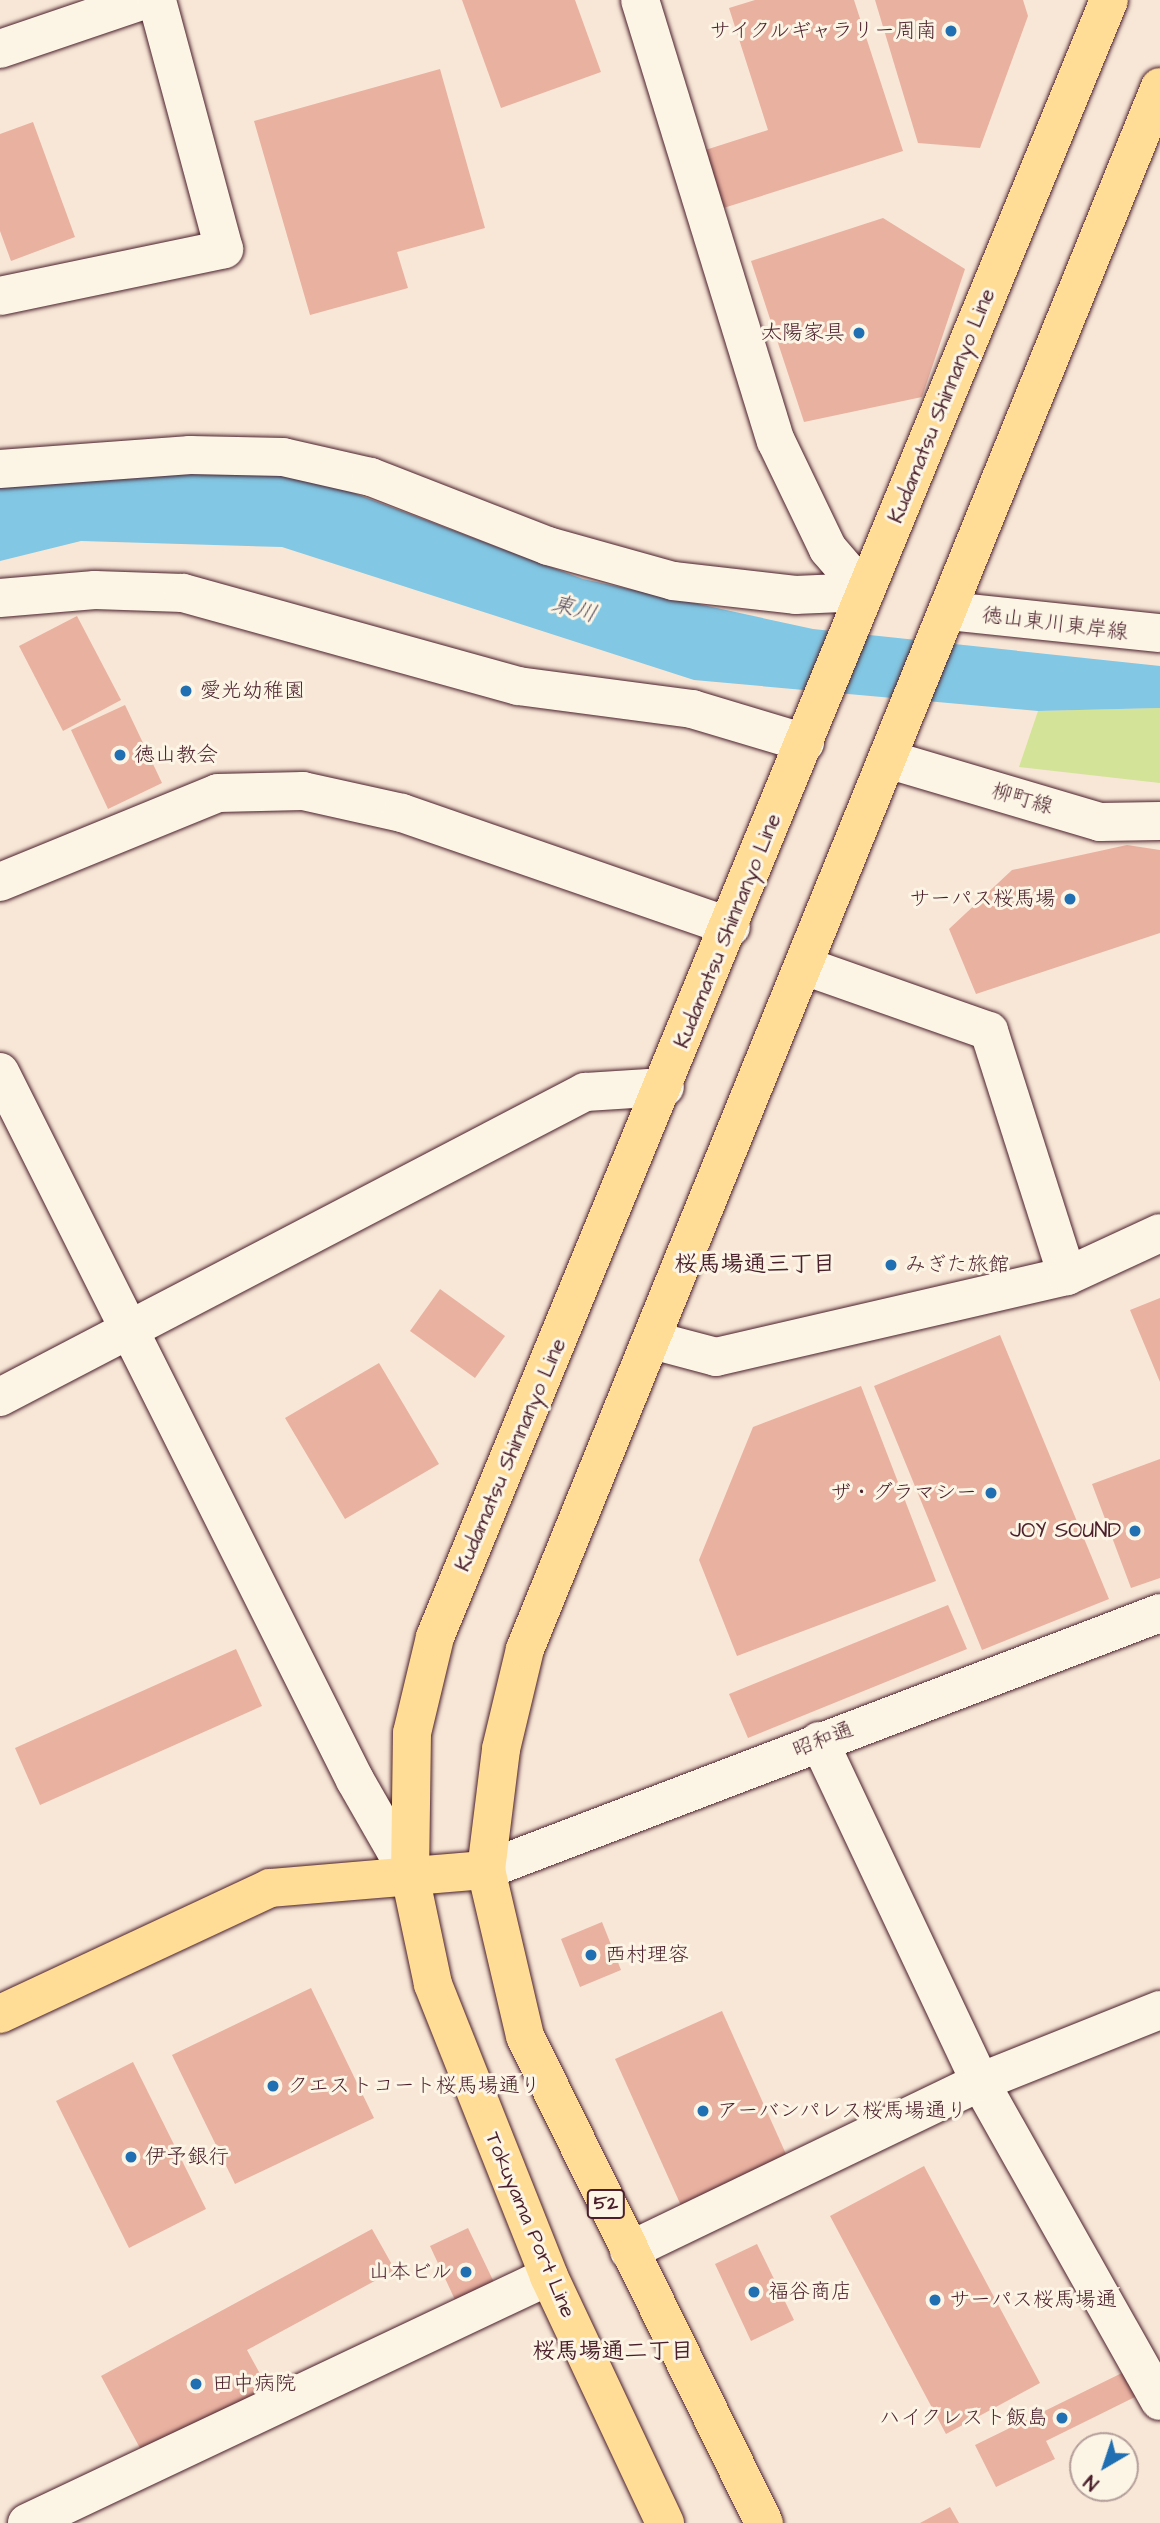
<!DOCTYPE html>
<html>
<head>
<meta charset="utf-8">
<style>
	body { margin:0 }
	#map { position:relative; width:1160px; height:2523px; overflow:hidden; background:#f8e7d7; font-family:"Architects Daughter","Klee One",sans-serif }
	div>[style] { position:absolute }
	.green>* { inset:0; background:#d3e397 }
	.water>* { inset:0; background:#82c7e3 }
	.building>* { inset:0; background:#e9b1a0 }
	.roads { filter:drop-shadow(0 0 2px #4a1f2b) drop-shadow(0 0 2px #4a1f2b) }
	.minor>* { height:38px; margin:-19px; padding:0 19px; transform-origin:19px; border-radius:19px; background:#fcf5e5 }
	.major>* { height:38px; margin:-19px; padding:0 19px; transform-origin:19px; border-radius:19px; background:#ffdd96 }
	.dots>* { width:19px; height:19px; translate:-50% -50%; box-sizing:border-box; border:4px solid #fcf5e5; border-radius:50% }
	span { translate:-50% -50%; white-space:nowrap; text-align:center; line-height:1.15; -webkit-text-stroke:6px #fcf5e5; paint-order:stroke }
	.shield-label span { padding:2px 5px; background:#fcf5e5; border:2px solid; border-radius:5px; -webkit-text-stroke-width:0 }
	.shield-label { font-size:19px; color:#4a1f2b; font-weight:700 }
	.poi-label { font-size:21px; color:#4a1f2b }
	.right { translate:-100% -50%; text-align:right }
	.left { translate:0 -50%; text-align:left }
	.street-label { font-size:21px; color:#4a1f2b }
	.water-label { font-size:23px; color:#5b5162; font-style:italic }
	.neighbourhood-label { font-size:23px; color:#4a1f2b; font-weight:700 }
	.north { position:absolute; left:1069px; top:2432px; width:70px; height:70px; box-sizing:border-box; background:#fcf5e5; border:2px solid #b59f9b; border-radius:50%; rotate:219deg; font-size:19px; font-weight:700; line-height:28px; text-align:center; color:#4a1f2b }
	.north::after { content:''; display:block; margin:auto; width:24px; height:32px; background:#1f6fb2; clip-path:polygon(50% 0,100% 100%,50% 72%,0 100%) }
</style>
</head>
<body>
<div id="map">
	<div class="green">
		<div style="clip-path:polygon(1160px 708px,1160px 783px,1019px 767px,1038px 711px)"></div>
	</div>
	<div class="water">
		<div style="clip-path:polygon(86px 464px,303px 474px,583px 579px,813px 629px,1160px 666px,1160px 708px,1038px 711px,694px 680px,282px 547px,81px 541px,0 561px,0 478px)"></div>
	</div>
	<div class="building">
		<div style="clip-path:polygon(462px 0,575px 0,601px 72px,501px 108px)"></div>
		<div style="clip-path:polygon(755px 0,854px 0,903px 151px,714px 211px,696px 153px,768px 130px,729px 8px)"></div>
		<div style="clip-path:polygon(875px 0,1023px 0,1028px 16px,980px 148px,918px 143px)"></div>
		<div style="clip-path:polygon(440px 69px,485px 228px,397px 252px,408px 288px,310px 315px,254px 121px)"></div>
		<div style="clip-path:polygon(33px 122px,75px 237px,11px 261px,0 231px,0 134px)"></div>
		<div style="clip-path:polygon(883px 218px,965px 269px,922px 397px,804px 422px,751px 261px)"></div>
		<div style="clip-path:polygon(77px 616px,121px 700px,63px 731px,19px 646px)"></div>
		<div style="clip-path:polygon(125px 705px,162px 783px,108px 809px,71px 730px)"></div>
		<div style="clip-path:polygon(1127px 845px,1160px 850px,1160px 933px,976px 994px,949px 929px,1012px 870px)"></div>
		<div style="clip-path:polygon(440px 1289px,505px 1336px,475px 1378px,410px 1331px)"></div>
		<div style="clip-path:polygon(1160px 1298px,1160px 1382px,1130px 1310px)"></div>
		<div style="clip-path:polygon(1000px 1335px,1109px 1599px,982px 1650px,874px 1386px)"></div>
		<div style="clip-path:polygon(379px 1363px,439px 1464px,345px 1519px,285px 1418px)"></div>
		<div style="clip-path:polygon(861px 1386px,936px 1581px,737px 1656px,699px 1560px,753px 1427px)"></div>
		<div style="clip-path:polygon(1160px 1459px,1160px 1578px,1131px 1588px,1092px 1484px)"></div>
		<div style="clip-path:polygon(948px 1605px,967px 1649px,748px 1738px,729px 1694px)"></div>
		<div style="clip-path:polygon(236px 1649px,262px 1706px,40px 1805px,15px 1748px)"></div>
		<div style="clip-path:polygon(602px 1922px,621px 1970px,580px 1987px,561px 1939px)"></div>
		<div style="clip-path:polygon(311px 1988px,374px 2118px,235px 2184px,172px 2055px)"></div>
		<div style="clip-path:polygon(722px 2011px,790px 2163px,683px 2210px,615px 2059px)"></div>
		<div style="clip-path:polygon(133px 2062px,206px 2209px,129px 2248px,56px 2101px)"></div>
		<div style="clip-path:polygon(924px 2166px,1040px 2383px,946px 2434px,830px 2216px)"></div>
		<div style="clip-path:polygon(468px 2228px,502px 2299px,463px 2317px,430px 2246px)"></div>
		<div style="clip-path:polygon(372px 2229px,395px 2270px,247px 2350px,271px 2394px,147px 2461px,101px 2376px)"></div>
		<div style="clip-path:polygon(757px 2244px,794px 2320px,751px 2341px,715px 2264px)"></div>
		<div style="clip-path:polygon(1128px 2370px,1141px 2394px,1046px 2441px,1055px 2459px,996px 2487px,975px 2445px)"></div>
		<div style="clip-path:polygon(950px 2507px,959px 2523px,920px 2523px)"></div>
	</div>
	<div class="roads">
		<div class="minor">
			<div style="left:640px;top:0;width:461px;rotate:72.9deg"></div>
			<div style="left:776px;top:441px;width:120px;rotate:64.3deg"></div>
			<div style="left:828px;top:549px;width:57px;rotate:49.3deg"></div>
			<div style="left:0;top:49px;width:152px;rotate:-18.8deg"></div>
			<div style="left:0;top:296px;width:229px;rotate:-11.8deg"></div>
			<div style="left:224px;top:249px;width:258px;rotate:-105.1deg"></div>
			<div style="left:0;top:469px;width:191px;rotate:-4.2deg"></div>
			<div style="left:190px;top:455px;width:93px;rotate:1.2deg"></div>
			<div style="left:283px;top:457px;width:90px;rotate:12.8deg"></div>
			<div style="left:371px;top:477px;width:190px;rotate:21.3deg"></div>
			<div style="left:548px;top:546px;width:130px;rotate:15.6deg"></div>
			<div style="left:673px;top:581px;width:123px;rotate:6.5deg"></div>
			<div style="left:795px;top:595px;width:70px;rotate:-2.5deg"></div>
			<div style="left:0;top:598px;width:95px;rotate:-4.8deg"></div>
			<div style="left:95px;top:590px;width:88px;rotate:2deg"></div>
			<div style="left:183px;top:593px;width:348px;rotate:15.5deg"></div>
			<div style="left:518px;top:686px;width:176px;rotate:7.5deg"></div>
			<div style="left:692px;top:709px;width:118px;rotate:16.7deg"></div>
			<div style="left:949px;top:611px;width:212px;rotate:6deg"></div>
			<div style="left:887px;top:759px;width:222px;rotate:16.5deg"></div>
			<div style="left:1100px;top:822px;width:60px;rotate:-1deg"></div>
			<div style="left:0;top:882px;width:235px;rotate:-22.2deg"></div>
			<div style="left:218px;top:793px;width:85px;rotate:-1.3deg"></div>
			<div style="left:303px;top:791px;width:101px;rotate:12.5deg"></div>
			<div style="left:402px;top:813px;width:348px;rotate:19.1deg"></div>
			<div style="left:807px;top:967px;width:193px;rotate:19.4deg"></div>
			<div style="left:989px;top:1031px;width:257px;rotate:72.3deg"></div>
			<div style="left:0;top:1072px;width:792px;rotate:63.37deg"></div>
			<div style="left:355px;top:1780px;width:111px;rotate:60.2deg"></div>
			<div style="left:652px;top:1340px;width:66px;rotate:14.9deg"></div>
			<div style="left:716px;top:1357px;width:360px;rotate:-13deg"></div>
			<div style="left:1067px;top:1276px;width:102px;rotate:-24.8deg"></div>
			<div style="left:0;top:1397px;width:660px;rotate:-27.54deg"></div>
			<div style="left:585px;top:1092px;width:80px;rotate:-3.6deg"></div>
			<div style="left:819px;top:1741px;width:377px;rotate:64.7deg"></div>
			<div style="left:980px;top:2082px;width:366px;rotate:60.6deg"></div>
			<div style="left:486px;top:1870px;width:721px;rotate:-20.87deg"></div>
			<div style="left:629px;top:2251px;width:390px;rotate:-25.7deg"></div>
			<div style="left:980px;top:2082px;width:194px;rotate:-21.8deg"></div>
			<div style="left:27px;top:2523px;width:577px;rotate:-25.32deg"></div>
		</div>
		<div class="major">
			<div style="left:0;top:2014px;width:298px;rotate:-25deg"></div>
			<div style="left:270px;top:1888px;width:217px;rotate:-4.8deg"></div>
			<div style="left:665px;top:2523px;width:273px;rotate:-115.2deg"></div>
			<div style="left:549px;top:2276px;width:314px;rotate:-111.7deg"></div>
			<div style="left:433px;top:1984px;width:110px;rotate:-102deg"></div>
			<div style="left:410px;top:1876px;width:143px;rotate:-89.2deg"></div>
			<div style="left:412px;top:1733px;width:99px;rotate:-76.5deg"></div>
			<div style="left:435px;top:1637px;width:1770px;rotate:-67.62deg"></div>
			<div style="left:764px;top:2523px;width:542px;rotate:-116.14deg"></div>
			<div style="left:525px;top:2036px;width:171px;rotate:-103.2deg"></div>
			<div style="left:486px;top:1870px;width:122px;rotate:-82.9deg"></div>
			<div style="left:501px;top:1749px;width:103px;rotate:-76.5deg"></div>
			<div style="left:525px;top:1649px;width:1686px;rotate:-67.88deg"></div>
		</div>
	</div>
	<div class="dots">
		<div style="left:951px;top:31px;background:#1f6fb2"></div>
		<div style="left:859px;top:333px;background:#1f6fb2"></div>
		<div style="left:186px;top:691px;background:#1f6fb2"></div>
		<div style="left:120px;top:755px;background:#1f6fb2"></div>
		<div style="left:1070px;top:899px;background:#1f6fb2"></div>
		<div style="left:891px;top:1265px;background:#1f6fb2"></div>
		<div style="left:991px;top:1493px;background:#1f6fb2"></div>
		<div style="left:1135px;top:1531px;background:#1f6fb2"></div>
		<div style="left:591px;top:1955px;background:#1f6fb2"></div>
		<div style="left:273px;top:2086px;background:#1f6fb2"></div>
		<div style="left:703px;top:2111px;background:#1f6fb2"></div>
		<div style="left:131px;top:2157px;background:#1f6fb2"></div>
		<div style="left:466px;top:2272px;background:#1f6fb2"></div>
		<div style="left:754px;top:2292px;background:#1f6fb2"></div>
		<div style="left:935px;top:2300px;background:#1f6fb2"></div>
		<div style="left:196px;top:2384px;background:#1f6fb2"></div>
		<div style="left:1062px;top:2418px;background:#1f6fb2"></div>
	</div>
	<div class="shield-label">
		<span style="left:606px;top:2204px">52</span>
	</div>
	<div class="poi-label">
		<span class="right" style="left:937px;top:31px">サイクルギャラリー周南</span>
		<span class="right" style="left:845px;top:333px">太陽家具</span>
		<span class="left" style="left:200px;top:691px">愛光幼稚園</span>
		<span class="left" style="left:134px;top:755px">徳山教会</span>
		<span class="right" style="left:1056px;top:899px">サーパス桜馬場</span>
		<span class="left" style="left:905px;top:1265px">みぎた旅館</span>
		<span class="right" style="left:977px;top:1493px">ザ・グラマシー</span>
		<span class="right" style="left:1121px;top:1531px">JOY SOUND</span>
		<span class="left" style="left:605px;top:1955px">西村理容</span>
		<span class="left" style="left:287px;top:2086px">クエストコート桜馬場通り</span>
		<span class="left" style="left:717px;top:2111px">アーバンパレス桜馬場通り</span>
		<span class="left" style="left:145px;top:2157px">伊予銀行</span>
		<span class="right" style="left:452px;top:2272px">山本ビル</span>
		<span class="left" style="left:768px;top:2292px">福谷商店</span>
		<span class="left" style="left:949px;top:2300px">サーパス桜馬場通</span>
		<span class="left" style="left:212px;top:2384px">田中病院</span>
		<span class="right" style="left:1048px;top:2418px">ハイクレスト飯島</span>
	</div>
	<div class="street-label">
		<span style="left:942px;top:406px;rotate:-68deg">Kudamatsu Shinnanyo Line</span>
		<span style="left:1055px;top:624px;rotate:7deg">徳山東川東岸線</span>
		<span style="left:1022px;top:799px;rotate:16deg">柳町線</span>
		<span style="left:728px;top:931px;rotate:-68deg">Kudamatsu Shinnanyo Line</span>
		<span style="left:511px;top:1455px;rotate:-67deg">Kudamatsu Shinnanyo Line</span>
		<span style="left:823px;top:1740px;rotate:-21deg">昭和通</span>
		<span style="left:530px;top:2225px;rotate:67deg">Tokuyama Port Line</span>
	</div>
	<div class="water-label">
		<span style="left:574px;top:609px;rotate:16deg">東川</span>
	</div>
	<div class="neighbourhood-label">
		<span style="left:755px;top:1264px">桜馬場通三丁目</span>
		<span style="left:613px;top:2351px">桜馬場通二丁目</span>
	</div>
	<div class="north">N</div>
</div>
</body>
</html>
